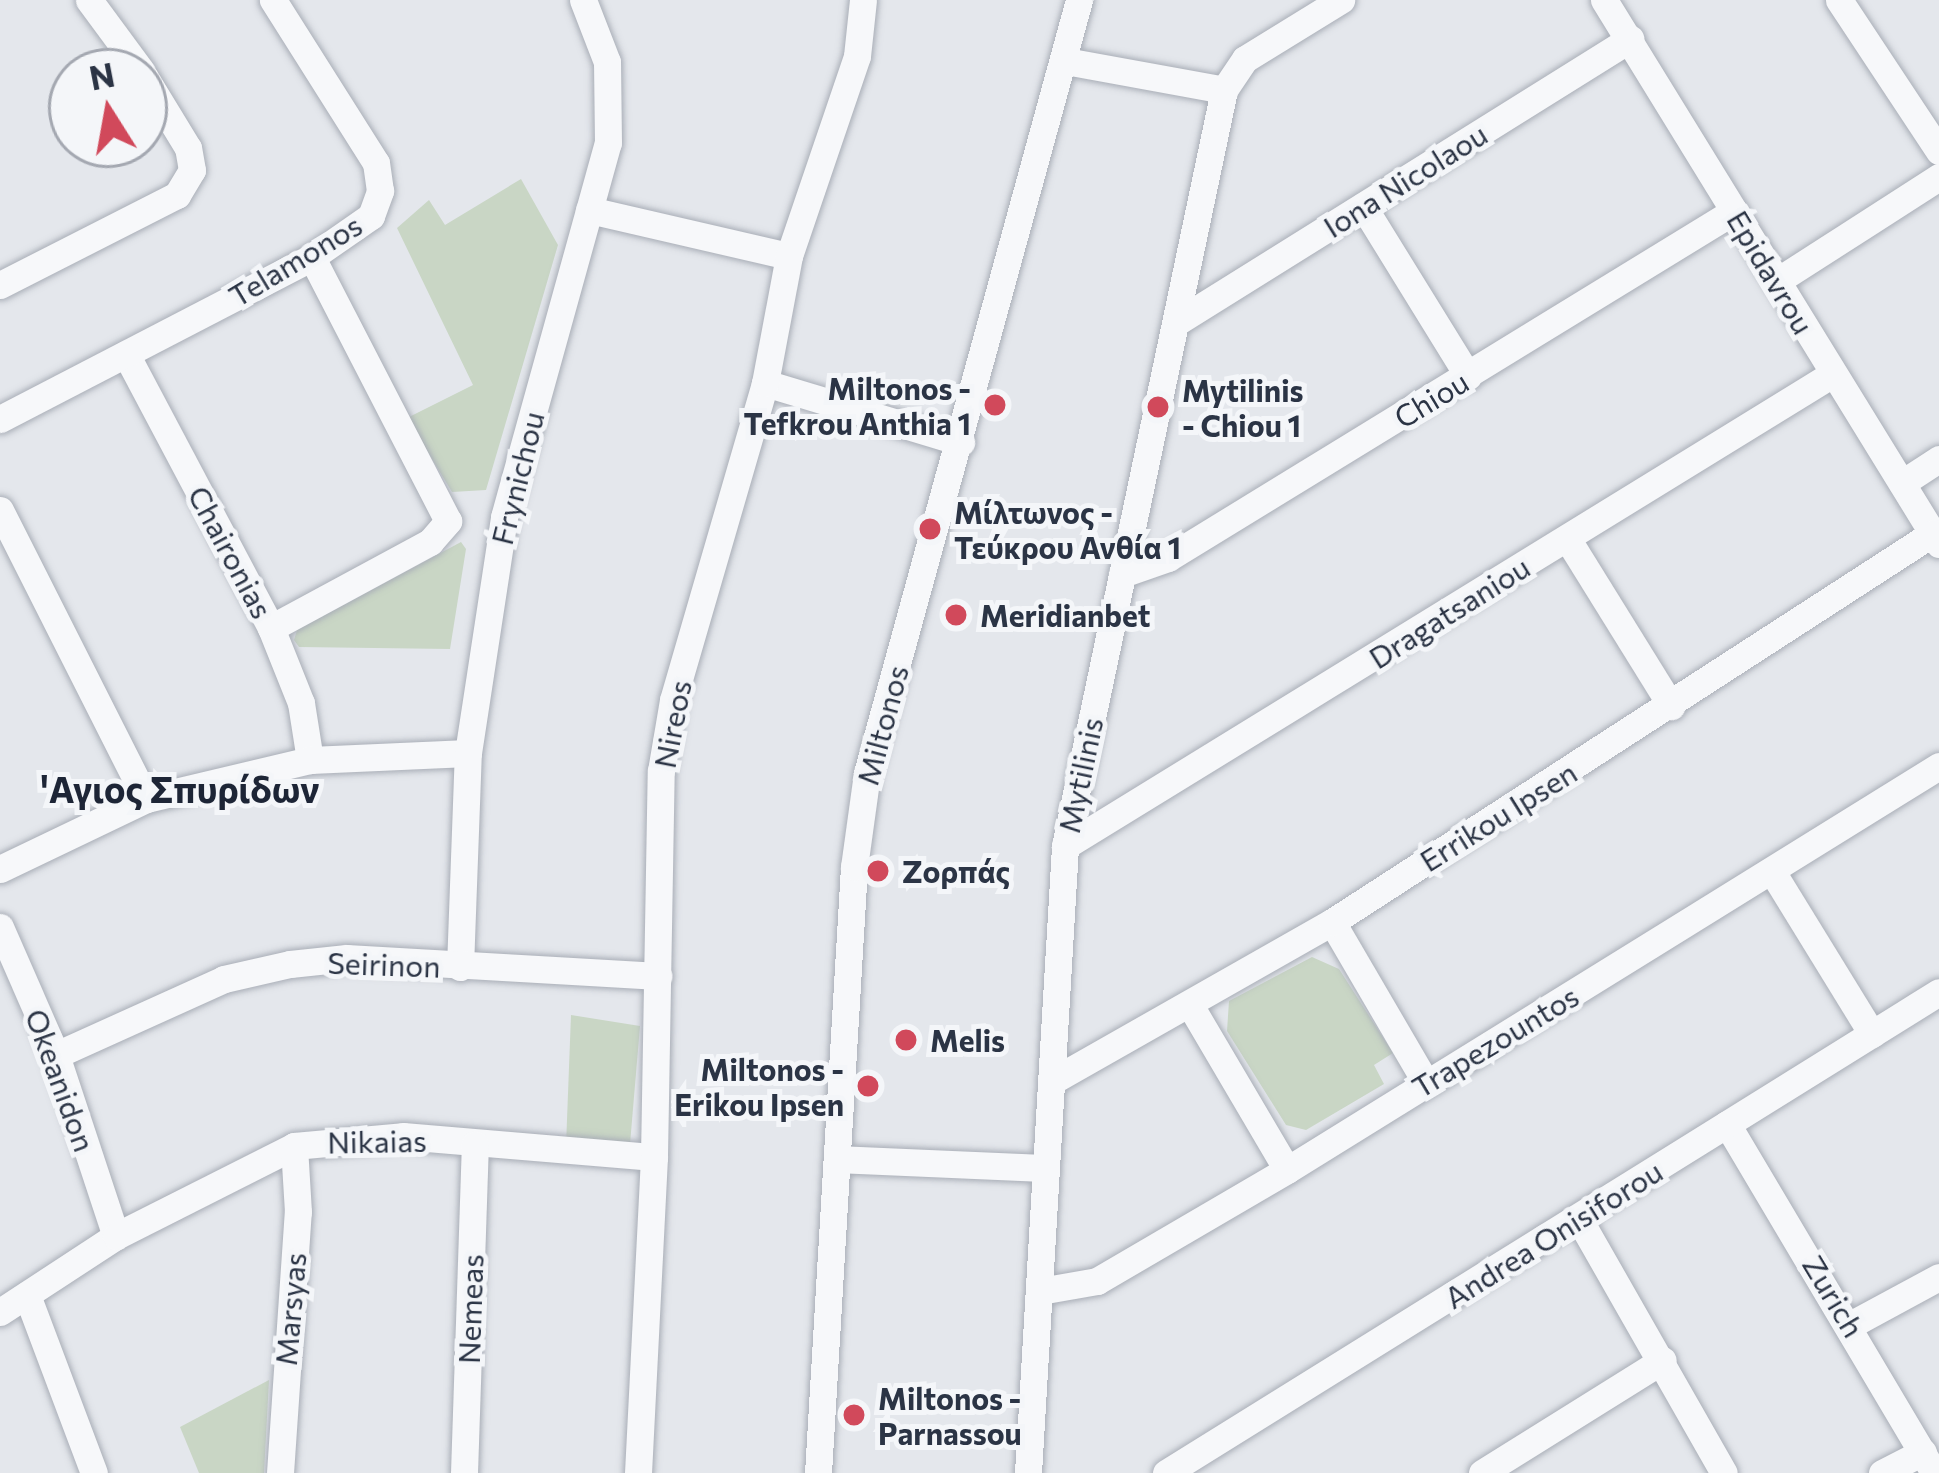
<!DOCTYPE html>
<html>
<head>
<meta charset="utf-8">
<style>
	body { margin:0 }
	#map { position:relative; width:1939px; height:1473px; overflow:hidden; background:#e4e7ec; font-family:Commissioner,sans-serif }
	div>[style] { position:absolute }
	.green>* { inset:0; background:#c9d6c5 }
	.roads { filter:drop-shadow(0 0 3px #a9aeb7) drop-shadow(0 0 3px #a9aeb7) }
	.minor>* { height:27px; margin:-13.5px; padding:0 13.5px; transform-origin:13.5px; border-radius:13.5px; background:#f7f8fa }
	.dots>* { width:33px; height:33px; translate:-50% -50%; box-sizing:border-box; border:6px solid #f4f6f9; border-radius:50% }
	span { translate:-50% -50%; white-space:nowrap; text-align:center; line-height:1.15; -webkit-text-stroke:10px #f4f6f9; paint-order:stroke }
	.street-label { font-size:30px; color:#2b3445 }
	.poi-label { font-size:30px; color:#2b3445; font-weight:700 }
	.right { translate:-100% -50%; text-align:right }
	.left { translate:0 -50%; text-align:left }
	.quarter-label { font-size:36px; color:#1d2536; font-weight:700 }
	.north { position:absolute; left:48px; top:48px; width:120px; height:120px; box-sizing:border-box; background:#f4f6f9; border:3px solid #a4a8b1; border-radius:50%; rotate:349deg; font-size:33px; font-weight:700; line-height:48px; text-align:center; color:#2b3445 }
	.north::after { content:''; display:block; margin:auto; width:42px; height:54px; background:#d1495b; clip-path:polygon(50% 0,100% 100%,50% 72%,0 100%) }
</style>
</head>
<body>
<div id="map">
	<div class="green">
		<div style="clip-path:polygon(521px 179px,558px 245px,486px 490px,452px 492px,407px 418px,473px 385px,397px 228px,429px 200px,445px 225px)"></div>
		<div style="clip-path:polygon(461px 542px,466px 549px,450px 649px,299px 647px,294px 640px,297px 630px)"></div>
		<div style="clip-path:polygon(1312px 957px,1339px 969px,1393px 1053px,1374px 1065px,1384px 1084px,1306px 1130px,1286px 1125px,1227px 1031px,1229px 1001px)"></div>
		<div style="clip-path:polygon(571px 1015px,640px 1026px,630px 1144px,566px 1146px)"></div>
		<div style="clip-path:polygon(269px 1380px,264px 1473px,199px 1473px,180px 1427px)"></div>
	</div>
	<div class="roads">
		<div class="minor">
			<div style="left:89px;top:0;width:89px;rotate:53.6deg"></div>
			<div style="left:1604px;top:0;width:639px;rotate:58.37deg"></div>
			<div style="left:1839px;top:0;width:181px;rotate:56.5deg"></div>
			<div style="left:1065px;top:61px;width:162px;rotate:10.3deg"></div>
			<div style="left:1363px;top:206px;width:200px;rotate:58.3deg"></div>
			<div style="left:589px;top:210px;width:205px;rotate:13deg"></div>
			<div style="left:1777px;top:281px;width:193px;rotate:-32.7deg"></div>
			<div style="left:0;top:285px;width:199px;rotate:-27deg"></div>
			<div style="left:177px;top:195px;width:29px;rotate:-59deg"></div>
			<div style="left:192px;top:170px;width:22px;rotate:-100deg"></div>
			<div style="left:188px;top:148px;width:84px;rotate:-121.4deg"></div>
			<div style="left:1180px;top:320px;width:531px;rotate:-31.98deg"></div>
			<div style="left:126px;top:354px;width:310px;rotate:62.1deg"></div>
			<div style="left:271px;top:628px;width:81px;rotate:68.2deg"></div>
			<div style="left:301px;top:703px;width:58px;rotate:81deg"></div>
			<div style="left:765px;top:383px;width:205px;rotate:16.8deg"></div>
			<div style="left:0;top:419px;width:352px;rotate:-27.4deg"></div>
			<div style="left:312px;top:257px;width:72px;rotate:-34.8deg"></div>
			<div style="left:371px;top:216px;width:27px;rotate:-70deg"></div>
			<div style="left:380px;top:191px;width:28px;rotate:-98deg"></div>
			<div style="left:376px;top:163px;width:193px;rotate:-122.3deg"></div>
			<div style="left:1902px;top:483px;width:44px;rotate:-33deg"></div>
			<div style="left:0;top:510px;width:324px;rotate:63.2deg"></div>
			<div style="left:1567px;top:538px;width:198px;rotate:58.2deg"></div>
			<div style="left:1122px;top:574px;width:49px;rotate:-19.2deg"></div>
			<div style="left:1168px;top:558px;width:664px;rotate:-31.51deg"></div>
			<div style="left:271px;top:628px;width:181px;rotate:-28.4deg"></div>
			<div style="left:430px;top:542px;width:28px;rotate:-49deg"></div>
			<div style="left:448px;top:521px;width:297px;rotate:-117.3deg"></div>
			<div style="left:1065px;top:846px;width:899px;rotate:-31.59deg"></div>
			<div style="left:0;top:869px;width:162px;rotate:-25.6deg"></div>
			<div style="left:146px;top:799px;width:169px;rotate:-13.4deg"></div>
			<div style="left:310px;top:760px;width:158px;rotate:-2.5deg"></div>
			<div style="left:1773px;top:873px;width:189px;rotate:58.4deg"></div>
			<div style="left:1332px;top:922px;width:186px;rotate:59.7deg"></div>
			<div style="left:0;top:927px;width:140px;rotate:66.4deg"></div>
			<div style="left:56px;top:1055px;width:191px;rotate:71.7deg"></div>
			<div style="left:460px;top:967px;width:214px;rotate:-87.9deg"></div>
			<div style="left:468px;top:753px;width:239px;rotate:-81.3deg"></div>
			<div style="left:504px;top:517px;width:388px;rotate:-74.5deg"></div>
			<div style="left:608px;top:143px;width:81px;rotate:-90.7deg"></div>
			<div style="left:607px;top:62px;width:66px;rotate:-111.2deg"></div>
			<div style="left:1190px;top:1005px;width:191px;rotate:59.5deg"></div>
			<div style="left:56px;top:1055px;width:184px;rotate:-24.3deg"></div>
			<div style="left:224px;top:979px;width:68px;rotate:-12.8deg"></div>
			<div style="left:290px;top:964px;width:57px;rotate:-6deg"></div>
			<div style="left:347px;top:958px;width:312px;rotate:3.3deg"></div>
			<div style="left:1052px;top:1081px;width:322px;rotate:-29.6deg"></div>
			<div style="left:1332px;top:922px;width:716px;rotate:-32.91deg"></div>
			<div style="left:1727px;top:1124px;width:406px;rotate:59.3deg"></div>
			<div style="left:838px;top:1159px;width:204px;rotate:2.5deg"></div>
			<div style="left:1579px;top:1219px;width:292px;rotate:60.3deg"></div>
			<div style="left:1040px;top:1291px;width:58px;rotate:-10deg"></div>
			<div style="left:1097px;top:1281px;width:220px;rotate:-30.3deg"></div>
			<div style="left:1287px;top:1170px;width:767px;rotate:-31.78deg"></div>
			<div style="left:27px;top:1295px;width:190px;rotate:69.4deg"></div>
			<div style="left:0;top:1312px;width:139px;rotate:-33.2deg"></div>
			<div style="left:116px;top:1236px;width:199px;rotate:-26.8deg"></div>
			<div style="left:294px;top:1146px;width:109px;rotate:-5.2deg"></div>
			<div style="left:403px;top:1136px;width:252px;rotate:4.8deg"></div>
			<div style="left:1852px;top:1324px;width:99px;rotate:-28.4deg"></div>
			<div style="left:280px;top:1473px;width:262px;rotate:-86.1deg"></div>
			<div style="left:298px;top:1212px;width:66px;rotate:-93.5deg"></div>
			<div style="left:464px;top:1473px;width:329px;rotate:-88.1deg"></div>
			<div style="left:638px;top:1473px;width:316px;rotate:-87.1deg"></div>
			<div style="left:654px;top:1157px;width:386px;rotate:-89deg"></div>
			<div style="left:661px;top:771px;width:72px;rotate:-80.4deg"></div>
			<div style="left:673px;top:700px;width:330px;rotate:-73.8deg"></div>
			<div style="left:765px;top:383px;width:129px;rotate:-79.3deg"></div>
			<div style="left:789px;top:256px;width:211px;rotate:-71.2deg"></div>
			<div style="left:857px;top:56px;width:56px;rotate:-83.9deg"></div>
			<div style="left:818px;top:1473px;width:607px;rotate:-86.6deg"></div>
			<div style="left:854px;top:867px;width:95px;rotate:-82.1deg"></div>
			<div style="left:867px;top:773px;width:802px;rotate:-74.66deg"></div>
			<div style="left:1028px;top:1473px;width:628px;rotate:-86.62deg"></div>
			<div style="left:1065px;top:846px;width:773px;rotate:-78.12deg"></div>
			<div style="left:1224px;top:90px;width:37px;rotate:-56deg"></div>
			<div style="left:1245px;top:59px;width:113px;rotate:-31.6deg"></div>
			<div style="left:1166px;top:1473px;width:910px;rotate:-31.89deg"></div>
			<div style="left:1482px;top:1473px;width:213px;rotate:-32deg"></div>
			<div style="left:1882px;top:1473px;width:46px;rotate:-27.1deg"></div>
		</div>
	</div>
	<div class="dots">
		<div style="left:995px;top:405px;background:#d1495b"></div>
		<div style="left:1158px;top:407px;background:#d1495b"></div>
		<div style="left:930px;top:529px;background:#d1495b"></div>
		<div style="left:956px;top:615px;background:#d1495b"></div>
		<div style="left:878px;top:871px;background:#d1495b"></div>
		<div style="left:906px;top:1040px;background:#d1495b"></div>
		<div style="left:868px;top:1086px;background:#d1495b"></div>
		<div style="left:854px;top:1415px;background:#d1495b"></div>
	</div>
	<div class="street-label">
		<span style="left:1405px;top:180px;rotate:-32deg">Iona Nicolaou</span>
		<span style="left:295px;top:260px;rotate:-31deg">Telamonos</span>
		<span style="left:1771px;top:272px;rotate:59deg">Epidavrou</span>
		<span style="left:1431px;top:399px;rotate:-31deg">Chiou</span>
		<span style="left:517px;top:478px;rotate:-76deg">Frynichou</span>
		<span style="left:231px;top:552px;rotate:62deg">Chaironias</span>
		<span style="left:1449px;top:612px;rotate:-32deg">Dragatsaniou</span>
		<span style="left:672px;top:724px;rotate:-79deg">Nireos</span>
		<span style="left:882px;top:725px;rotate:-75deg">Miltonos</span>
		<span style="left:1080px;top:775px;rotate:-78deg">Mytilinis</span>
		<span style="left:1498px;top:816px;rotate:-32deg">Errikou Ipsen</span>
		<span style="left:384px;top:964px;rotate:2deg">Seirinon</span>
		<span style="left:1495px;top:1041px;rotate:-31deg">Trapezountos</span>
		<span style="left:61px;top:1080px;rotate:70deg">Okeanidon</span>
		<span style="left:377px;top:1141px;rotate:-1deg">Nikaias</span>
		<span style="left:1553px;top:1234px;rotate:-32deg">Andrea Onisiforou</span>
		<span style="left:1834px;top:1296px;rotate:59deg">Zurich</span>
		<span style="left:290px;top:1309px;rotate:-85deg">Marsyas</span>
		<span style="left:470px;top:1309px;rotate:-88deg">Nemeas</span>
	</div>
	<div class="poi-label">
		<span class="right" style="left:971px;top:405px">Miltonos -<br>Tefkrou Anthia 1</span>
		<span class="left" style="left:1182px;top:407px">Mytilinis<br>- Chiou 1</span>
		<span class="left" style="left:954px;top:529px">Μίλτωνος -<br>Τεύκρου Ανθία 1</span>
		<span class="left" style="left:980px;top:615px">Meridianbet</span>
		<span class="left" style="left:902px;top:871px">Ζορπάς</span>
		<span class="left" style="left:930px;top:1040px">Melis</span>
		<span class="right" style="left:844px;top:1086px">Miltonos -<br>Erikou Ipsen</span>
		<span class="left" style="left:878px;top:1415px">Miltonos -<br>Parnassou</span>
	</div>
	<div class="quarter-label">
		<span style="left:180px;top:789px">'Αγιος Σπυρίδων</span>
	</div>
	<div class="north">N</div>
</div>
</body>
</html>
